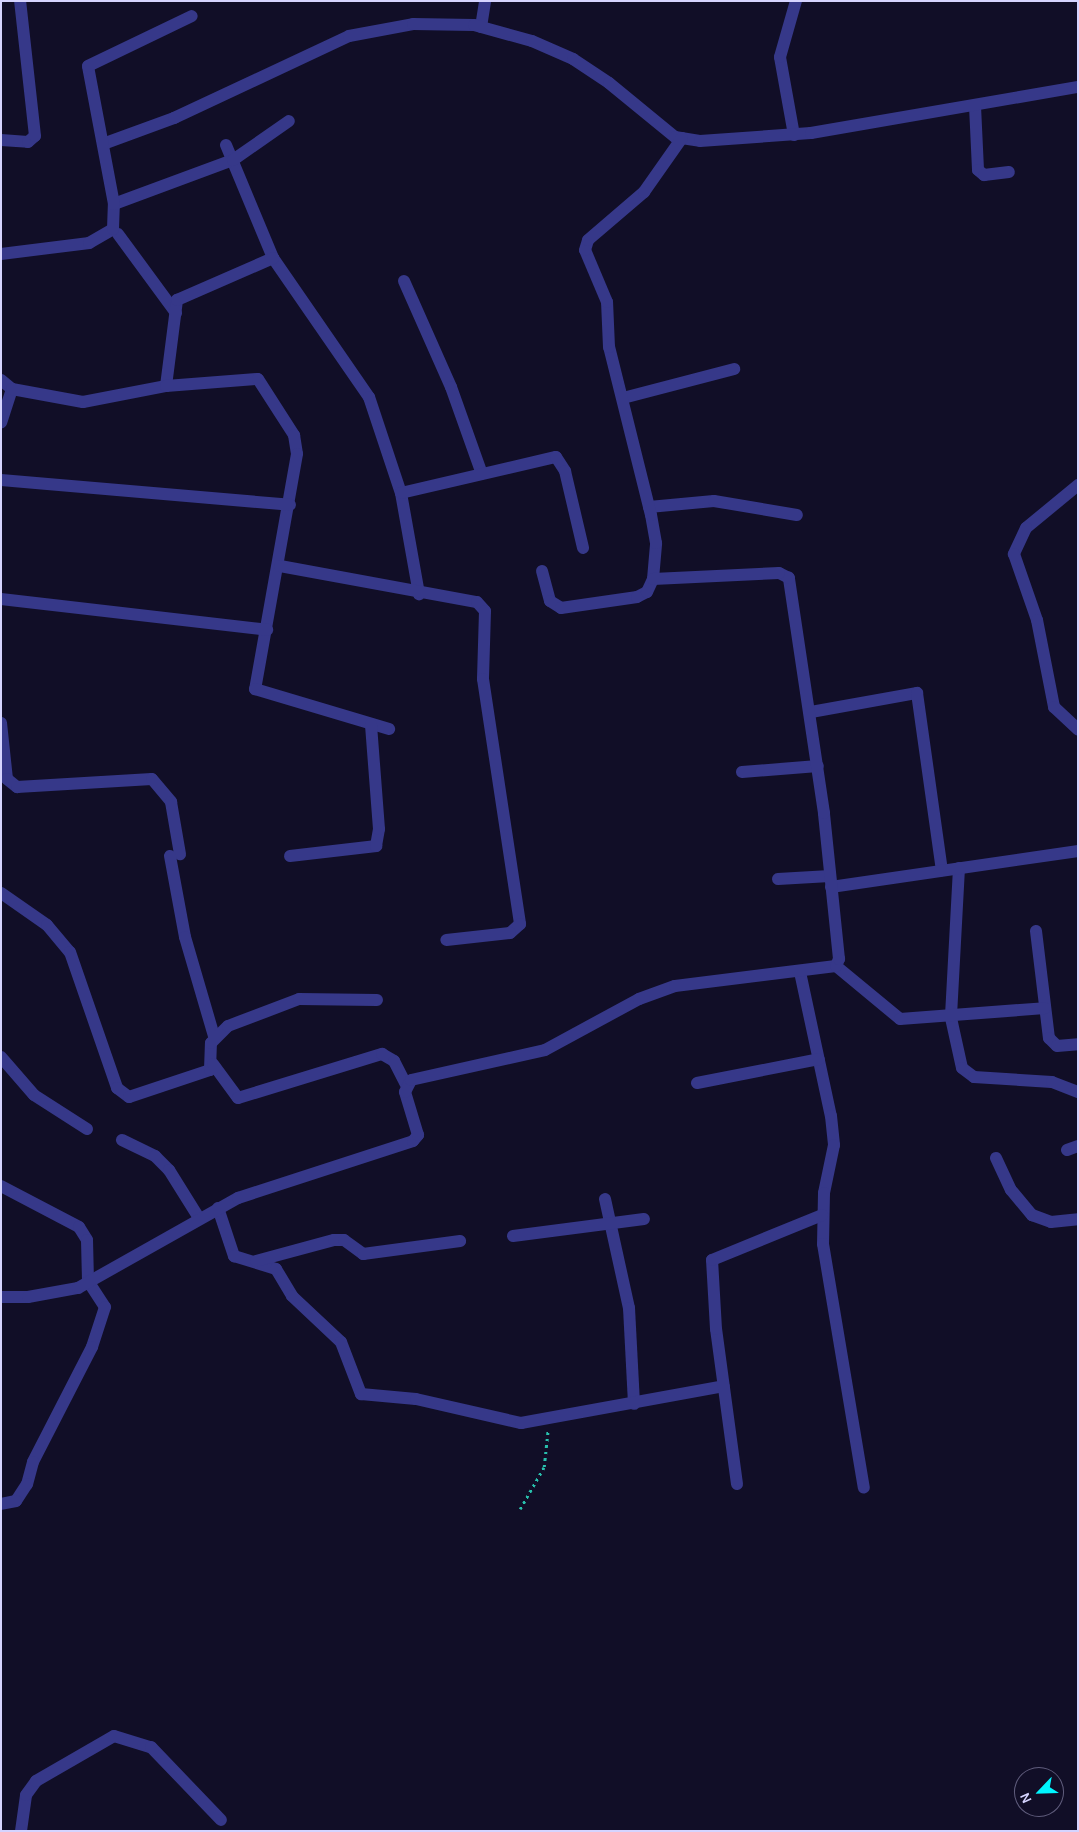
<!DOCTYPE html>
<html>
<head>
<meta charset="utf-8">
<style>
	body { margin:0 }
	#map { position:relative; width:1079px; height:1832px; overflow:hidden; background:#110e27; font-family:Karla,sans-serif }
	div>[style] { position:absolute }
	.path>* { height:2.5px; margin-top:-1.25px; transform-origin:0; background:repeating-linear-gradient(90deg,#28bfac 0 2.5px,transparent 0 6.5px) }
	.street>* { height:12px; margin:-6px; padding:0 6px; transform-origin:6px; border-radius:6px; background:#363889 }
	span { translate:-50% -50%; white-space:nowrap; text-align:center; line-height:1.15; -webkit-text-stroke:5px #110e27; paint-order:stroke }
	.frame { position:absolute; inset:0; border:2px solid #d6d4ff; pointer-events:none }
	.north { position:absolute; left:1014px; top:1767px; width:50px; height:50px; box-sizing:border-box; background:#110e27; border:1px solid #605d7d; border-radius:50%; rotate:246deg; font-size:14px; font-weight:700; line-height:20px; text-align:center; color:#d6d4ff }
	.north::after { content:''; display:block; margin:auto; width:18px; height:22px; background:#00f6ff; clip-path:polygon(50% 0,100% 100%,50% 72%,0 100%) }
</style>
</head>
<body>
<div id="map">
	<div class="path">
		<div style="left:520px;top:1509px;width:48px;rotate:-60.3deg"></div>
		<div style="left:544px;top:1467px;width:36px;rotate:-84deg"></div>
	</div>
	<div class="street">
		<div style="left:481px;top:27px;width:26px;rotate:-81deg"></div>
		<div style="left:975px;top:106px;width:64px;rotate:87.3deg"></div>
		<div style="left:978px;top:170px;width:8px;rotate:40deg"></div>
		<div style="left:984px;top:175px;width:25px;rotate:-7deg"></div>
		<div style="left:794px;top:135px;width:79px;rotate:-100.2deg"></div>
		<div style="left:780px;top:57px;width:58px;rotate:-74.1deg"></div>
		<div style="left:1px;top:140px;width:27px;rotate:4deg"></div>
		<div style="left:28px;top:142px;width:9px;rotate:-41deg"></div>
		<div style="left:35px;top:136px;width:136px;rotate:-96.3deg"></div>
		<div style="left:103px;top:144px;width:76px;rotate:-20.1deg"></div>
		<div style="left:174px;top:118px;width:193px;rotate:-25.1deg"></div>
		<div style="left:349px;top:36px;width:65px;rotate:-10.6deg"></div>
		<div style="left:413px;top:24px;width:61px;rotate:0.9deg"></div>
		<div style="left:474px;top:25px;width:60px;rotate:15.4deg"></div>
		<div style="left:532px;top:41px;width:45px;rotate:23.7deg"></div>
		<div style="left:573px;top:59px;width:43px;rotate:33.7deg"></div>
		<div style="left:609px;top:83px;width:85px;rotate:39.3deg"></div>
		<div style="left:675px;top:137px;width:25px;rotate:9deg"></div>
		<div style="left:700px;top:141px;width:111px;rotate:-4.1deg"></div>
		<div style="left:811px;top:133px;width:271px;rotate:-9.8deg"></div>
		<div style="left:226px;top:145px;width:122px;rotate:67.4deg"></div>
		<div style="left:273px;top:258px;width:169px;rotate:55.4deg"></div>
		<div style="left:369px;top:397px;width:101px;rotate:71.6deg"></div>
		<div style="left:401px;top:493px;width:103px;rotate:79.9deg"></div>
		<div style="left:114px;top:204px;width:127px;rotate:-20.3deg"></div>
		<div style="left:233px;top:160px;width:68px;rotate:-34.9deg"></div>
		<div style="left:118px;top:234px;width:98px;rotate:53.7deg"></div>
		<div style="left:1px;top:254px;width:89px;rotate:-7.1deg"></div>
		<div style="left:89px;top:243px;width:28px;rotate:-30deg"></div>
		<div style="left:113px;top:229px;width:25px;rotate:-88deg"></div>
		<div style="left:114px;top:204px;width:140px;rotate:-100.7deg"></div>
		<div style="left:88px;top:66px;width:115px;rotate:-25.7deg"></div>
		<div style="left:404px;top:281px;width:116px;rotate:66.1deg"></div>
		<div style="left:451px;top:387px;width:92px;rotate:70.4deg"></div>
		<div style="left:1px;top:380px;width:14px;rotate:39deg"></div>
		<div style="left:12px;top:389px;width:35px;rotate:108deg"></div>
		<div style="left:166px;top:386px;width:87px;rotate:-82.7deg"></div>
		<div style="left:177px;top:300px;width:105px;rotate:-23.6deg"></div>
		<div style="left:12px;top:389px;width:72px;rotate:10.4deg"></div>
		<div style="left:83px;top:402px;width:85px;rotate:-10.9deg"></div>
		<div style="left:166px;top:386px;width:92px;rotate:-4.4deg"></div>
		<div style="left:258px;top:379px;width:67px;rotate:57.3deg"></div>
		<div style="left:294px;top:435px;width:19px;rotate:81deg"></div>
		<div style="left:297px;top:454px;width:239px;rotate:100.1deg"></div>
		<div style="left:255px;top:689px;width:140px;rotate:16.6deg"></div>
		<div style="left:623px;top:398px;width:115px;rotate:-14.6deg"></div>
		<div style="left:1px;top:480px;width:290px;rotate:4.9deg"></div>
		<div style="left:1078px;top:485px;width:67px;rotate:140.4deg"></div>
		<div style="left:1026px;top:528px;width:29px;rotate:115deg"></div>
		<div style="left:1014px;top:554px;width:70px;rotate:70.8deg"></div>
		<div style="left:1037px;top:620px;width:89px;rotate:78.9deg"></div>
		<div style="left:1054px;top:707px;width:33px;rotate:43deg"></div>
		<div style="left:401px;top:493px;width:159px;rotate:-13.1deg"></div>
		<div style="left:556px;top:457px;width:17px;rotate:57deg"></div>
		<div style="left:565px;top:471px;width:79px;rotate:76.8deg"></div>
		<div style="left:649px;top:507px;width:65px;rotate:-5.3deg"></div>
		<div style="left:714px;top:501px;width:84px;rotate:9.6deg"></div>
		<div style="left:280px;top:566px;width:200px;rotate:10.4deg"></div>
		<div style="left:477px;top:602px;width:12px;rotate:48deg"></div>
		<div style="left:485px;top:611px;width:68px;rotate:91.7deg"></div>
		<div style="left:483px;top:679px;width:248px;rotate:81.4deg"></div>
		<div style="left:520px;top:924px;width:13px;rotate:138deg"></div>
		<div style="left:510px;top:933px;width:64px;rotate:173.8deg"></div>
		<div style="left:542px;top:571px;width:31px;rotate:75deg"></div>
		<div style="left:550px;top:601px;width:13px;rotate:32deg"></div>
		<div style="left:561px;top:608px;width:77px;rotate:-8.2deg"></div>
		<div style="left:637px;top:597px;width:11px;rotate:-27deg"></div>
		<div style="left:647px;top:592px;width:14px;rotate:-65deg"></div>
		<div style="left:653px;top:579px;width:36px;rotate:-85deg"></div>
		<div style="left:656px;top:543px;width:28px;rotate:-100deg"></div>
		<div style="left:651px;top:515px;width:173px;rotate:-104deg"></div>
		<div style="left:609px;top:347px;width:45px;rotate:-92.5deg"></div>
		<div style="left:607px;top:302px;width:56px;rotate:-112.9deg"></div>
		<div style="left:585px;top:250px;width:10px;rotate:-73deg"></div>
		<div style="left:588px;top:240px;width:74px;rotate:-40.6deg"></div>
		<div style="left:644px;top:192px;width:66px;rotate:-54.9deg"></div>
		<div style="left:1px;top:599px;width:268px;rotate:6.6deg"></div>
		<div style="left:811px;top:712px;width:108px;rotate:-10.2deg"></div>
		<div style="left:917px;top:693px;width:179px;rotate:82deg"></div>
		<div style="left:1px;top:723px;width:56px;rotate:83.9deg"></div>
		<div style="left:7px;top:779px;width:13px;rotate:39deg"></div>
		<div style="left:17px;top:787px;width:135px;rotate:-3.4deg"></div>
		<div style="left:152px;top:779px;width:30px;rotate:50deg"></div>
		<div style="left:171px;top:802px;width:53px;rotate:80.2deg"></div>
		<div style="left:742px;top:772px;width:76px;rotate:-4.5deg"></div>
		<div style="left:170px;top:856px;width:82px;rotate:79.5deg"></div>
		<div style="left:185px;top:937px;width:103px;rotate:73.7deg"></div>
		<div style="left:290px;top:856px;width:87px;rotate:-6.6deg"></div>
		<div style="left:376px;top:846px;width:17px;rotate:-80deg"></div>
		<div style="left:379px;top:829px;width:105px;rotate:-94.4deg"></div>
		<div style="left:959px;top:868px;width:150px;rotate:93.1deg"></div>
		<div style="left:951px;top:1018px;width:51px;rotate:77.6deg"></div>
		<div style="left:962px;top:1068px;width:15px;rotate:37deg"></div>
		<div style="left:974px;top:1077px;width:78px;rotate:3.7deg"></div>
		<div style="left:1052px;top:1082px;width:28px;rotate:21deg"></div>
		<div style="left:778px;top:879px;width:52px;rotate:-3.3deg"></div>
		<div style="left:831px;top:887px;width:250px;rotate:-8.3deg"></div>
		<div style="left:1px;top:893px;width:56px;rotate:34.8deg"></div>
		<div style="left:47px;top:925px;width:35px;rotate:50deg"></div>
		<div style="left:70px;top:952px;width:144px;rotate:70.9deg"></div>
		<div style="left:117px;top:1088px;width:15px;rotate:37deg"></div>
		<div style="left:129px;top:1097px;width:85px;rotate:-18.4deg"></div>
		<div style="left:210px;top:1070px;width:27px;rotate:-88deg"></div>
		<div style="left:211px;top:1043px;width:24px;rotate:-45deg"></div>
		<div style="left:228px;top:1026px;width:76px;rotate:-20.8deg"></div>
		<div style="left:299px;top:999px;width:78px;rotate:0.7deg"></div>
		<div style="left:1036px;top:931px;width:108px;rotate:83.1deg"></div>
		<div style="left:1049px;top:1038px;width:11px;rotate:45deg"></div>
		<div style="left:1057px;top:1046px;width:21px;rotate:-5deg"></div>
		<div style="left:836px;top:966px;width:83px;rotate:39.6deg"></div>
		<div style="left:900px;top:1019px;width:145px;rotate:-4.3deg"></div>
		<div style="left:800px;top:972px;width:147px;rotate:77.9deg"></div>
		<div style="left:831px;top:1116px;width:29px;rotate:84deg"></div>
		<div style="left:834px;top:1145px;width:49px;rotate:101.8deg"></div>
		<div style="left:824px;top:1193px;width:51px;rotate:91.1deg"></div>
		<div style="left:823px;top:1244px;width:247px;rotate:80.5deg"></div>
		<div style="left:1px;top:1057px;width:50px;rotate:49deg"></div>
		<div style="left:34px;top:1095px;width:63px;rotate:32.7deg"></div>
		<div style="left:213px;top:1064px;width:42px;rotate:53.7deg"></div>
		<div style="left:238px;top:1098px;width:151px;rotate:-17deg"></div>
		<div style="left:382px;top:1054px;width:14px;rotate:30deg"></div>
		<div style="left:394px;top:1061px;width:27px;rotate:63deg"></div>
		<div style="left:697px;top:1083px;width:124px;rotate:-11.1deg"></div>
		<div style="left:122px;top:1140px;width:37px;rotate:26deg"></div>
		<div style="left:155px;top:1156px;width:20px;rotate:45deg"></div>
		<div style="left:169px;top:1170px;width:57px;rotate:58deg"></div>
		<div style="left:1067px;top:1150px;width:12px;rotate:-20deg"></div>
		<div style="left:996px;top:1158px;width:35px;rotate:65deg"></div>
		<div style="left:1011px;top:1190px;width:33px;rotate:50deg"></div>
		<div style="left:1032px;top:1215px;width:20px;rotate:20deg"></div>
		<div style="left:1051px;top:1222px;width:27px;rotate:-6deg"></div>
		<div style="left:1px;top:1186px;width:88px;rotate:27.7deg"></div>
		<div style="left:79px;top:1227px;width:15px;rotate:58deg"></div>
		<div style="left:87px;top:1240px;width:41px;rotate:88.6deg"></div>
		<div style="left:88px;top:1281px;width:31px;rotate:57deg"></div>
		<div style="left:105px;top:1307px;width:42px;rotate:108deg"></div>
		<div style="left:92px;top:1347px;width:129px;rotate:117.2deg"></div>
		<div style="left:33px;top:1462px;width:23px;rotate:105deg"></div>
		<div style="left:27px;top:1484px;width:20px;rotate:123deg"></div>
		<div style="left:16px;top:1501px;width:15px;rotate:169deg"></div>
		<div style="left:605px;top:1199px;width:112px;rotate:77.6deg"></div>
		<div style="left:629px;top:1308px;width:96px;rotate:87deg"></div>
		<div style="left:218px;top:1208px;width:51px;rotate:71.6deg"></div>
		<div style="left:234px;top:1256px;width:44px;rotate:17.2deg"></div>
		<div style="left:276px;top:1269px;width:31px;rotate:59deg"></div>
		<div style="left:292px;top:1296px;width:67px;rotate:43.2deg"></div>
		<div style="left:341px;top:1342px;width:56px;rotate:69deg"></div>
		<div style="left:361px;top:1394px;width:55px;rotate:5.2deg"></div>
		<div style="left:416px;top:1399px;width:108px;rotate:12.9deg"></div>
		<div style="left:521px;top:1423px;width:206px;rotate:-10.3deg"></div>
		<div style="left:513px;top:1236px;width:132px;rotate:-7.4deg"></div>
		<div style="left:256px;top:1261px;width:81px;rotate:-15.1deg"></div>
		<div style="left:334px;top:1240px;width:10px"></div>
		<div style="left:344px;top:1240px;width:24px;rotate:36deg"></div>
		<div style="left:363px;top:1254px;width:98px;rotate:-7.6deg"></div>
		<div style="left:1px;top:1297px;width:27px"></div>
		<div style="left:28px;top:1297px;width:51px;rotate:-10.2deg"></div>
		<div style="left:78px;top:1288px;width:184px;rotate:-29.4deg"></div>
		<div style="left:238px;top:1198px;width:184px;rotate:-18deg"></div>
		<div style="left:413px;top:1141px;width:8px;rotate:-50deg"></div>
		<div style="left:418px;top:1135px;width:45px;rotate:-106.8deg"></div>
		<div style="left:405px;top:1092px;width:13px;rotate:-63deg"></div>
		<div style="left:411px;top:1080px;width:137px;rotate:-12.6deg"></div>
		<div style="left:545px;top:1050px;width:107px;rotate:-28.5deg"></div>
		<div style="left:639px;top:999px;width:38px;rotate:-20deg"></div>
		<div style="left:675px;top:986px;width:162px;rotate:-7.1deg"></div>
		<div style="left:836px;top:966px;width:8px;rotate:-67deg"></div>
		<div style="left:839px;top:959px;width:147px;rotate:-95.9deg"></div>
		<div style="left:824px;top:813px;width:238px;rotate:-98.5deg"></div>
		<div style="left:789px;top:578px;width:11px;rotate:-153deg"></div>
		<div style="left:779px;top:573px;width:126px;rotate:177.3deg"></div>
		<div style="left:737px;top:1484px;width:156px;rotate:-97.7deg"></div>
		<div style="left:716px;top:1329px;width:69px;rotate:-93.3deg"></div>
		<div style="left:712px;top:1260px;width:119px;rotate:-22.2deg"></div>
		<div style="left:21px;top:1831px;width:36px;rotate:-82deg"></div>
		<div style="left:26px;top:1795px;width:17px;rotate:-54deg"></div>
		<div style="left:36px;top:1781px;width:90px;rotate:-30deg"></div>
		<div style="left:114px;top:1736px;width:39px;rotate:17deg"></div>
		<div style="left:151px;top:1747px;width:101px;rotate:46.2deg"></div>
	</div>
	<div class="frame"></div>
	<div class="north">N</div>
</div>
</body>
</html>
